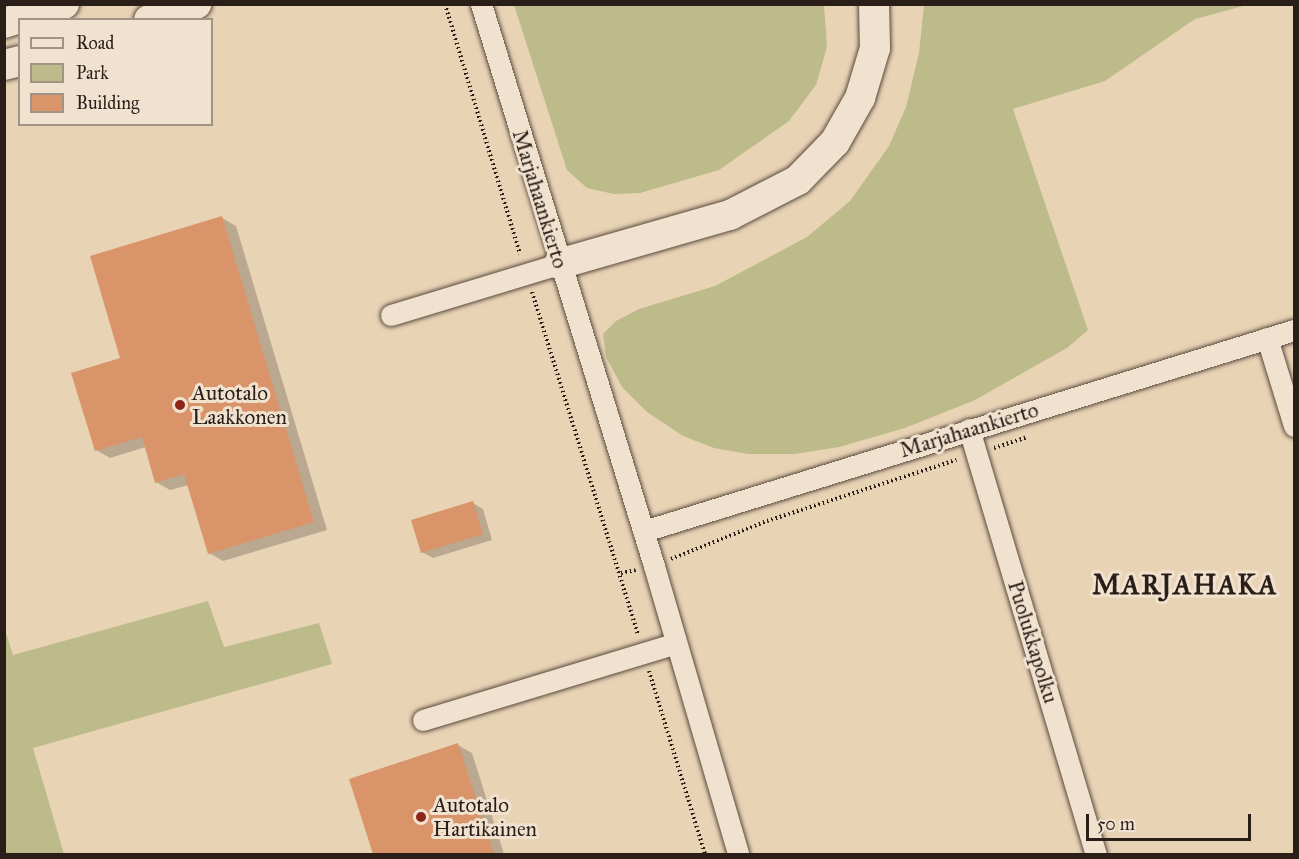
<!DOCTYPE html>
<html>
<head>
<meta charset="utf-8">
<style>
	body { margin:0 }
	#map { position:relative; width:1299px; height:859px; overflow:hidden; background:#e9d3b5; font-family:"IM FELL Great Primer",serif }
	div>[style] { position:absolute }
	.green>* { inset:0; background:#bcbb89 }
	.shadow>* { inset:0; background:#0003 }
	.building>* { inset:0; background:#da946a }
	.path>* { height:4px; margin-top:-2px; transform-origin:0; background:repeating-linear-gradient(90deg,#2a1e19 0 1.5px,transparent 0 4.5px) }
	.roads { filter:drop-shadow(0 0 2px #5a4b40) drop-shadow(0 0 2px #5a4b40) }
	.minor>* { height:21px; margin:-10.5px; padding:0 10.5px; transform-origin:10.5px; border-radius:10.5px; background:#f1e2cf }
	.secondary>* { height:30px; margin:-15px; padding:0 15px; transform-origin:15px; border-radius:15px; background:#f1e2cf }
	.dots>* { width:16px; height:16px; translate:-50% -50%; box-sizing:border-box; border:3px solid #f1e2cf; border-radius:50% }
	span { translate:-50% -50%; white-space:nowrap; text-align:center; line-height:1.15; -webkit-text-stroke:6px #f1e2cf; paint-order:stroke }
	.street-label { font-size:21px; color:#2a1e19 }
	.poi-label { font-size:21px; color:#2a1e19 }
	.left { translate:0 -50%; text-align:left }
	.district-label { font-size:27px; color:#2a1e19; font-weight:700; letter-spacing:1.5px }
	.frame { position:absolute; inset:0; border:6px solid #2a1e19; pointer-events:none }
	.legend { position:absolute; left:18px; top:18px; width:195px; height:108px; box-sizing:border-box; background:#f1e2cf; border:2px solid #a19486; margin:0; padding:8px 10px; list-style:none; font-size:18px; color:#2a1e19 }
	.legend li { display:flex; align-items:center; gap:12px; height:30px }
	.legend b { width:30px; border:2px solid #a19486 }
	.scale { position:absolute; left:1086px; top:814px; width:165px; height:27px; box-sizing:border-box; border:3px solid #2a1e19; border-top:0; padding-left:8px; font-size:18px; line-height:21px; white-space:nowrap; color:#2a1e19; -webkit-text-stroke:4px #f1e2cf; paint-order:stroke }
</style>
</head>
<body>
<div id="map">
	<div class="green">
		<div style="clip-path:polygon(514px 5px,824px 5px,827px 47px,816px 85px,789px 121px,719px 170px,640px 193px,614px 194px,587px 188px,567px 170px)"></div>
		<div style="clip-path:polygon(924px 5px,1247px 5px,1195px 19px,1105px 81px,1013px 109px,1088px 330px,1067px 348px,975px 400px,905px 428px,839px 447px,795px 454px,748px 454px,714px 448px,683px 436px,647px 412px,622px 387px,606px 357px,603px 334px,616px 321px,639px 309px,715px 286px,807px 237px,850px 201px,889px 146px,906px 107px,919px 53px)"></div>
		<div style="clip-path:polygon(208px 601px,224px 647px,319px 623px,332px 664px,33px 748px,64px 854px,5px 854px,5px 630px,13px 655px)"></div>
	</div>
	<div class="shadow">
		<div style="clip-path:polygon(222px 218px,236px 226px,327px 530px,223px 561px,209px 553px,189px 485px,170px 490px,156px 482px,146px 447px,110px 458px,96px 450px,122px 359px)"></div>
		<div style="clip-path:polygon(473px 503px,483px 509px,492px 540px,433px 558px,422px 552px)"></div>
		<div style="clip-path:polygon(458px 745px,472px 753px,504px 854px,375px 854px,351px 780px)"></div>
	</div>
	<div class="building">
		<div style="clip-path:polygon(222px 216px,314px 522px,208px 554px,184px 474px,155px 483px,142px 437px,95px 451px,71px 373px,120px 358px,90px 256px)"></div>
		<div style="clip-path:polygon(473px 501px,483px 534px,421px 553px,411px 520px)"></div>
		<div style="clip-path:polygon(458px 743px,494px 854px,373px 854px,349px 779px)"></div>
	</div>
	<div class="path">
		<div style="left:445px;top:4px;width:261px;rotate:73.3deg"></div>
		<div style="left:532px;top:292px;width:359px;rotate:72.8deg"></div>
		<div style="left:994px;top:448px;width:35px;rotate:-18deg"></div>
		<div style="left:671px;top:559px;width:103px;rotate:-21.6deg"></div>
		<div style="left:767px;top:521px;width:199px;rotate:-17.9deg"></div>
		<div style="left:621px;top:573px;width:15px;rotate:-11deg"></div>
		<div style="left:649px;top:671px;width:191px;rotate:73deg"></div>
	</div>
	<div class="roads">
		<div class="minor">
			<div style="left:481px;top:4px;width:588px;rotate:72.89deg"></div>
			<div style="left:654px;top:566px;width:300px;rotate:73.7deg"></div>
			<div style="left:391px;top:315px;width:176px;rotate:-16.9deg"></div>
			<div style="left:1267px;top:338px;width:92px;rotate:72.9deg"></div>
			<div style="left:969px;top:429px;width:444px;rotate:73.4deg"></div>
			<div style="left:644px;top:531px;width:680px;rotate:-17.18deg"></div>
			<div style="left:423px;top:720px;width:264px;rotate:-16.9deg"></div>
		</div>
		<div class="secondary">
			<div style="left:149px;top:20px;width:50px;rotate:-18.8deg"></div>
			<div style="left:4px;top:23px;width:63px;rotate:-17.6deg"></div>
			<div style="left:4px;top:65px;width:16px;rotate:-14deg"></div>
			<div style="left:559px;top:264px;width:178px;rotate:-16deg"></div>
			<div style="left:730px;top:215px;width:76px;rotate:-27.2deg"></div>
			<div style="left:798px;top:180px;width:53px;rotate:-45.8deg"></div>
			<div style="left:835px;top:142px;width:51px;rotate:-60.4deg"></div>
			<div style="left:860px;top:98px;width:52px;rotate:-73.3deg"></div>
			<div style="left:875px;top:48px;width:44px;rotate:-91.3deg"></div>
		</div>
	</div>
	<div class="dots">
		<div style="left:180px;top:405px;background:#8f2418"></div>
		<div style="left:421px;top:817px;background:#8f2418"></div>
	</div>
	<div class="street-label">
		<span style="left:540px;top:199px;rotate:73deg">Marjahaankierto</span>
		<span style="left:969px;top:430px;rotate:-17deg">Marjahaankierto</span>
		<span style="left:1033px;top:642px;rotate:73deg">Puolukkapolku</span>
	</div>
	<div class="poi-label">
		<span class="left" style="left:192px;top:405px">Autotalo<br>Laakkonen</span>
		<span class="left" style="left:433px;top:817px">Autotalo<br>Hartikainen</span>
	</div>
	<div class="district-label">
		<span style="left:1185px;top:585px">MARJAHAKA</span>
	</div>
	<div class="frame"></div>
	<ul class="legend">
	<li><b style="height:8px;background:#f1e2cf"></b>Road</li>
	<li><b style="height:16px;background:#bcbb89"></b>Park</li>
	<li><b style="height:16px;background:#da946a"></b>Building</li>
	</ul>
	<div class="scale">50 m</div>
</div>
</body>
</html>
